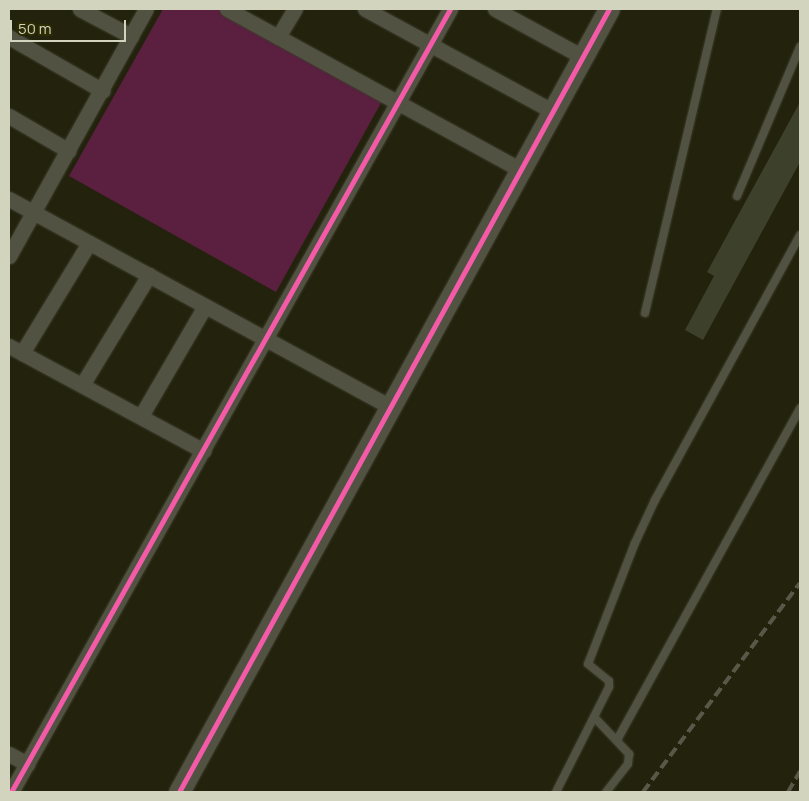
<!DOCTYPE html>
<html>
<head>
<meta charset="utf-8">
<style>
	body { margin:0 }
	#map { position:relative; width:809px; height:801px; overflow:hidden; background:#23220c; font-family:Manrope,sans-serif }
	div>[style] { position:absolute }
	.green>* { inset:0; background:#5b1f40 }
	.building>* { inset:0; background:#3d402b }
	.roads { filter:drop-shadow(0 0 1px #3d3c2d) drop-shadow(0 0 1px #3d3c2d) }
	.lane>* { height:8px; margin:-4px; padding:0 4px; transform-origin:4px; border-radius:4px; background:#525242 }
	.street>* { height:15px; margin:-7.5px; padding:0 7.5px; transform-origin:7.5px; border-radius:7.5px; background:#525242 }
	.secondary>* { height:21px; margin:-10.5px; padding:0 10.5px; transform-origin:10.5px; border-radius:10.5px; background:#525242 }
	.rail>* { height:4px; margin-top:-2px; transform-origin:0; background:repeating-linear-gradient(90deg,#585849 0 10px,transparent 0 15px) }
	.cycleway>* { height:5px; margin:-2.5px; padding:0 2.5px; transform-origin:2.5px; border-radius:2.5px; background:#f35aa7 }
	span { translate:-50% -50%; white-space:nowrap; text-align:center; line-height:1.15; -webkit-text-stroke:5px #2c2b03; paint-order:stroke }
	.frame { position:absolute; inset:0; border:10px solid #d3d4be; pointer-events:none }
	.scale { position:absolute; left:10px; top:20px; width:116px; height:22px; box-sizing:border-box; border:2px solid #d3d4be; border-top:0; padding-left:6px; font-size:15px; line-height:18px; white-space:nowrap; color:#d3d4be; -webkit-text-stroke:4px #2c2b03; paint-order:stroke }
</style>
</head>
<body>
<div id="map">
	<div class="green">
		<div style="clip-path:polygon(163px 9px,234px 9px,386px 94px,276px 292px,69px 176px)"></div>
	</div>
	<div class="building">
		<div style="clip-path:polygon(800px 102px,800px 162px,703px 340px,685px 330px,714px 276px,707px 272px)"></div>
	</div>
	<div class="roads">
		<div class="lane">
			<div style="left:737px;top:196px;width:162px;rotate:-67.1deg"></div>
			<div style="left:645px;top:313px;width:312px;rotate:-76.7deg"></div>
			<div style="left:595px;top:718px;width:50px;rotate:46.6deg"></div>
			<div style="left:629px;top:754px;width:10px;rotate:96deg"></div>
			<div style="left:628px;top:764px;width:36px;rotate:128deg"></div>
			<div style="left:617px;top:740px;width:379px;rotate:-61.1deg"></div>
			<div style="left:556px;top:792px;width:118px;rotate:-63.2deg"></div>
			<div style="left:609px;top:687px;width:6px;rotate:-90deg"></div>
			<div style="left:609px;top:681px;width:27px;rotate:-141deg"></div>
			<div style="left:588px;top:664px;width:130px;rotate:-68.8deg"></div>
			<div style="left:635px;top:543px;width:47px;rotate:-65.1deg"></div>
			<div style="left:655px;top:500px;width:302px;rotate:-61.3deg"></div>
		</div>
		<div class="street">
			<div style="left:80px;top:9px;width:58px;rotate:27.9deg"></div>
			<div style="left:227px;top:9px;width:337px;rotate:28.7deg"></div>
			<div style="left:365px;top:9px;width:215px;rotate:28.6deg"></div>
			<div style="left:495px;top:9px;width:100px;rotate:28.6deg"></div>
			<div style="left:9px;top:37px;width:108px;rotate:29.9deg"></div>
			<div style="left:278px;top:37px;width:33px;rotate:-59deg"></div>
			<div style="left:9px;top:116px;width:69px;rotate:30.3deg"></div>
			<div style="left:9px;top:199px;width:437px;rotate:28.6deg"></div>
			<div style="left:9px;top:256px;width:282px;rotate:-61deg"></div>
			<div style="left:9px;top:346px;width:221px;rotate:28.3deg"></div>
			<div style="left:22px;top:353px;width:129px;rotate:-58.7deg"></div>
			<div style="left:82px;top:385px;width:129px;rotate:-58.7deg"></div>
			<div style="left:141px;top:416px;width:127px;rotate:-59.8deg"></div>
			<div style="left:9px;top:754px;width:21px;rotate:29deg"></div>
			<div style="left:11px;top:792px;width:898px;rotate:-60.72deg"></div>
		</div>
		<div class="secondary">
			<div style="left:179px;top:792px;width:893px;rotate:-61.23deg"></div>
		</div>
	</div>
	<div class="rail">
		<div style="left:643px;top:792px;width:261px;rotate:-53.1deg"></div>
		<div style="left:788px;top:792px;width:24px;rotate:-60deg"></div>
	</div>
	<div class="cycleway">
		<div style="left:11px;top:792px;width:898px;rotate:-60.72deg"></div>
		<div style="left:179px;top:792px;width:893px;rotate:-61.23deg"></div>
	</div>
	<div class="frame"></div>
	<div class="scale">50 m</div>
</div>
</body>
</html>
